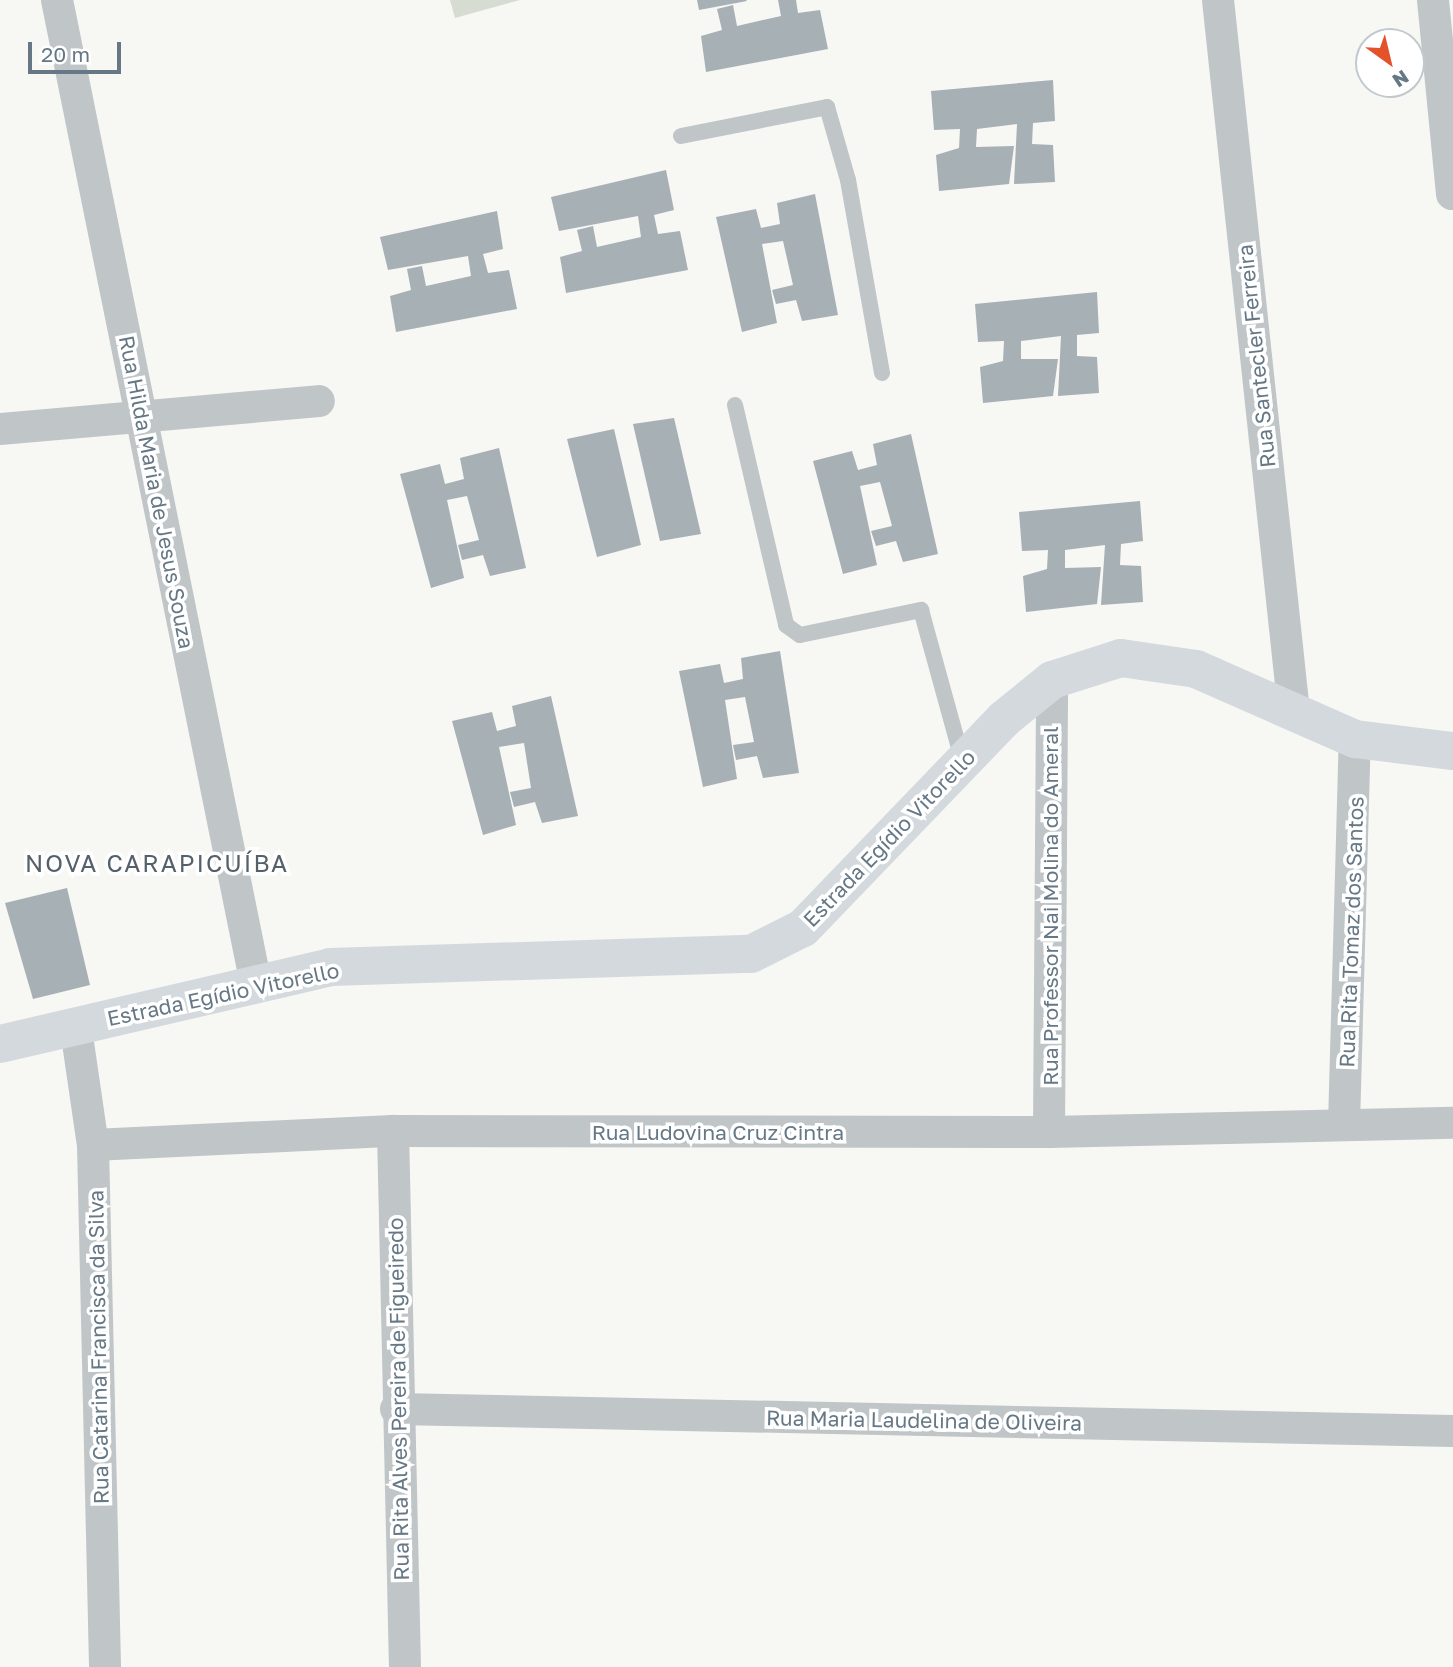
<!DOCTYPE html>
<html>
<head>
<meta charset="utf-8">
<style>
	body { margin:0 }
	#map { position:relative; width:1453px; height:1667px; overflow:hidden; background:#f7f7f4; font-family:"Golos Text",sans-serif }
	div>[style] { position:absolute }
	.green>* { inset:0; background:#d7dcd3 }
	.building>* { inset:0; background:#a7b0b5 }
	.lane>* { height:16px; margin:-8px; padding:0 8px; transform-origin:8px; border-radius:8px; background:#c0c5c8 }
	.street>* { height:32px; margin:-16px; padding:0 16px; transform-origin:16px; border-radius:16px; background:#c0c5c8 }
	.secondary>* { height:38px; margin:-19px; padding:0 19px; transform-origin:19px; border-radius:19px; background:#d4d9dd }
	span { translate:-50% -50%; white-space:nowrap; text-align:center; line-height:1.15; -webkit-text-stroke:7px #fff; paint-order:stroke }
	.street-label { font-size:21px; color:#667885 }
	.quarter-label { font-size:24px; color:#54616a; letter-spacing:2px }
	.north { position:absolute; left:1355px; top:28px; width:70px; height:70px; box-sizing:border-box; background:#fff; border:2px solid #c2c9ce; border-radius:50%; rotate:146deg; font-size:19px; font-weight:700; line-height:28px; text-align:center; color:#667885 }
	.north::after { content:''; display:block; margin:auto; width:24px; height:32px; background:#e35228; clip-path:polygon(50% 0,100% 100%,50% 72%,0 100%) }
	.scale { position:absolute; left:28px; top:42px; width:93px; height:32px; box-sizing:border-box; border:4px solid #667885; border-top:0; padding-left:9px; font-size:21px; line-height:24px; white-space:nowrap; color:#667885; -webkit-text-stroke:5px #fff; paint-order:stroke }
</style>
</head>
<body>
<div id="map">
	<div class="green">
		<div style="clip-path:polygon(450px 0,520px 0,455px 18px)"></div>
	</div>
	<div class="building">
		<div style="clip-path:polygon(697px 0,746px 0,747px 1px,699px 10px)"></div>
		<div style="clip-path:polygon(778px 0,796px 0,798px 13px,820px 10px,828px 49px,706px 72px,701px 36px,722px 30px,717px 9px,733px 5px,737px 26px,781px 16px)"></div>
		<div style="clip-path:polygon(1053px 80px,1055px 121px,1033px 123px,1032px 144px,1053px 145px,1055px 182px,1014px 184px,1017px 124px,977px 129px,976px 147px,1014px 146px,1009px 184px,939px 191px,936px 155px,959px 148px,960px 129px,934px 130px,931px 91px)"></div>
		<div style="clip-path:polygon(666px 170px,674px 210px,654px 215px,658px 234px,680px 231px,688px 270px,566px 293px,560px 257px,582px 251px,577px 230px,593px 226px,597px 247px,641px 237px,638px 216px,559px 231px,551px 197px)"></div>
		<div style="clip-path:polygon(815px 194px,838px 315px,802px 321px,796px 300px,776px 304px,772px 290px,793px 285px,783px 241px,762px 244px,777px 323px,742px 332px,716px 217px,756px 209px,761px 228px,780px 224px,777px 203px)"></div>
		<div style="clip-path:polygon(497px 211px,503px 249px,483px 254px,488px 273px,509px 270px,517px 309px,396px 332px,390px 296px,411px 290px,407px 269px,422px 266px,426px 286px,471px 276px,468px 256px,388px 270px,380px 237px)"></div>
		<div style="clip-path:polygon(1097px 292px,1099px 333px,1077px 335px,1077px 356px,1097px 357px,1099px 393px,1058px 396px,1061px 336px,1021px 341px,1021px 359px,1058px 359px,1053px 396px,983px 403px,980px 367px,1003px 361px,1004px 341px,978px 342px,975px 304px)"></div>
		<div style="clip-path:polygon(674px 418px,701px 534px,660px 541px,633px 424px)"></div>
		<div style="clip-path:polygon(614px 429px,641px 545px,597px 557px,567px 439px)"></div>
		<div style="clip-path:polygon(911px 434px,938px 554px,903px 562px,896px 541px,876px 546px,871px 531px,892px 526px,880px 482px,860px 486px,877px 565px,843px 574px,813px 461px,852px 451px,858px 470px,877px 465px,873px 444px)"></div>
		<div style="clip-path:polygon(499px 448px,526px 568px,490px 576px,483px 555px,462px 560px,458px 545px,479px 540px,467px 496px,447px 500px,464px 578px,431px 588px,400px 474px,440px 464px,445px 484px,464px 479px,460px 458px)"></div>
		<div style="clip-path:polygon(1140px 501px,1143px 541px,1121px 544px,1120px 565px,1141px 566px,1143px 602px,1101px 605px,1105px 545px,1065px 550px,1065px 568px,1101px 567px,1097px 604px,1026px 612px,1023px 576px,1047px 569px,1048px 550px,1022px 551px,1019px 512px)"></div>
		<div style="clip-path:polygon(780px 651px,799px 773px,763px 778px,757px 756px,736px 760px,733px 745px,754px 742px,745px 697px,725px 700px,737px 779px,703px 787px,679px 671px,720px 664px,724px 683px,743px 679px,741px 658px)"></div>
		<div style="clip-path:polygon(551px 696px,578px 816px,542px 823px,535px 802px,514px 807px,510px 792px,531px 788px,524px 743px,499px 747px,516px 825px,483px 835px,452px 721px,492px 712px,497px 731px,516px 726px,512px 706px)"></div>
		<div style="clip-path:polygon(67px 888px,90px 985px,33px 999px,5px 903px)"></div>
	</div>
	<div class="lane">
		<div style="left:681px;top:136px;width:149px;rotate:-11.2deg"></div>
		<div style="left:827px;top:107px;width:76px;rotate:74deg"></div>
		<div style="left:848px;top:180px;width:196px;rotate:80deg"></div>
		<div style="left:735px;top:405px;width:226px;rotate:76.9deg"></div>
		<div style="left:786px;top:625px;width:17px;rotate:36deg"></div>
		<div style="left:800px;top:635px;width:124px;rotate:-11.7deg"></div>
		<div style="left:921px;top:610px;width:155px;rotate:74.6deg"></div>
	</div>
	<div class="street">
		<div style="left:57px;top:0;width:1004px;rotate:78.57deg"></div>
		<div style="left:1218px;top:0;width:716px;rotate:83.91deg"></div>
		<div style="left:1433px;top:0;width:195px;rotate:84.4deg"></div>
		<div style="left:0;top:429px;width:320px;rotate:-5deg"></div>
		<div style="left:76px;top:1029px;width:117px;rotate:81.7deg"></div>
		<div style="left:93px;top:1145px;width:522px;rotate:88.68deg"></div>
		<div style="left:1344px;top:1125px;width:386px;rotate:-88.4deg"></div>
		<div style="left:393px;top:1131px;width:536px;rotate:88.72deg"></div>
		<div style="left:1049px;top:1132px;width:452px;rotate:-89.6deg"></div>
		<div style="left:93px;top:1145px;width:300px;rotate:-2.7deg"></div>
		<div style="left:393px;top:1131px;width:656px;rotate:0.09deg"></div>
		<div style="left:1049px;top:1132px;width:404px;rotate:-1.3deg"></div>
		<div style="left:396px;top:1409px;width:1057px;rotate:1.19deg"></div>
	</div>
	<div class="secondary">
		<div style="left:0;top:1044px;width:339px;rotate:-13.1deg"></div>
		<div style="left:330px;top:967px;width:421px;rotate:-1.8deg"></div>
		<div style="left:751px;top:954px;width:58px;rotate:-26.6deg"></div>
		<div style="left:803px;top:928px;width:290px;rotate:-46.1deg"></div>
		<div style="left:1004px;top:719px;width:62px;rotate:-39.1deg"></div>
		<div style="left:1052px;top:680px;width:72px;rotate:-17.7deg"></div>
		<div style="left:1121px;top:658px;width:76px;rotate:8.3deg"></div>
		<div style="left:1196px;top:669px;width:174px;rotate:23.8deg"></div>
		<div style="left:1355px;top:739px;width:99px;rotate:7deg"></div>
	</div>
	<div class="street-label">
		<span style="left:1256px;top:356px;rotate:-96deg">Rua Santecler Ferreira</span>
		<span style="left:157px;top:492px;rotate:79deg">Rua Hilda Maria de Jesus Souza</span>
		<span style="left:889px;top:838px;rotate:-46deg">Estrada Egídio Vitorello</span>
		<span style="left:1050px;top:906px;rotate:-90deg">Rua Professor Nai Molina do Ameral</span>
		<span style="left:1351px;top:932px;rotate:-88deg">Rua Rita Tomaz dos Santos</span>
		<span style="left:223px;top:994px;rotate:-12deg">Estrada Egídio Vitorello</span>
		<span style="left:718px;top:1132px">Rua Ludovina Cruz Cintra</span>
		<span style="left:98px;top:1347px;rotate:-91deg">Rua Catarina Francisca da Silva</span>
		<span style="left:398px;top:1399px;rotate:-91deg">Rua Rita Alves Pereira de Figueiredo</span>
		<span style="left:924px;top:1420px;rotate:1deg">Rua Maria Laudelina de Oliveira</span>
	</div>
	<div class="quarter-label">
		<span style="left:157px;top:863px">NOVA CARAPICUÍBA</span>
	</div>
	<div class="north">N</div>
	<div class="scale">20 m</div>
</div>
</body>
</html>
